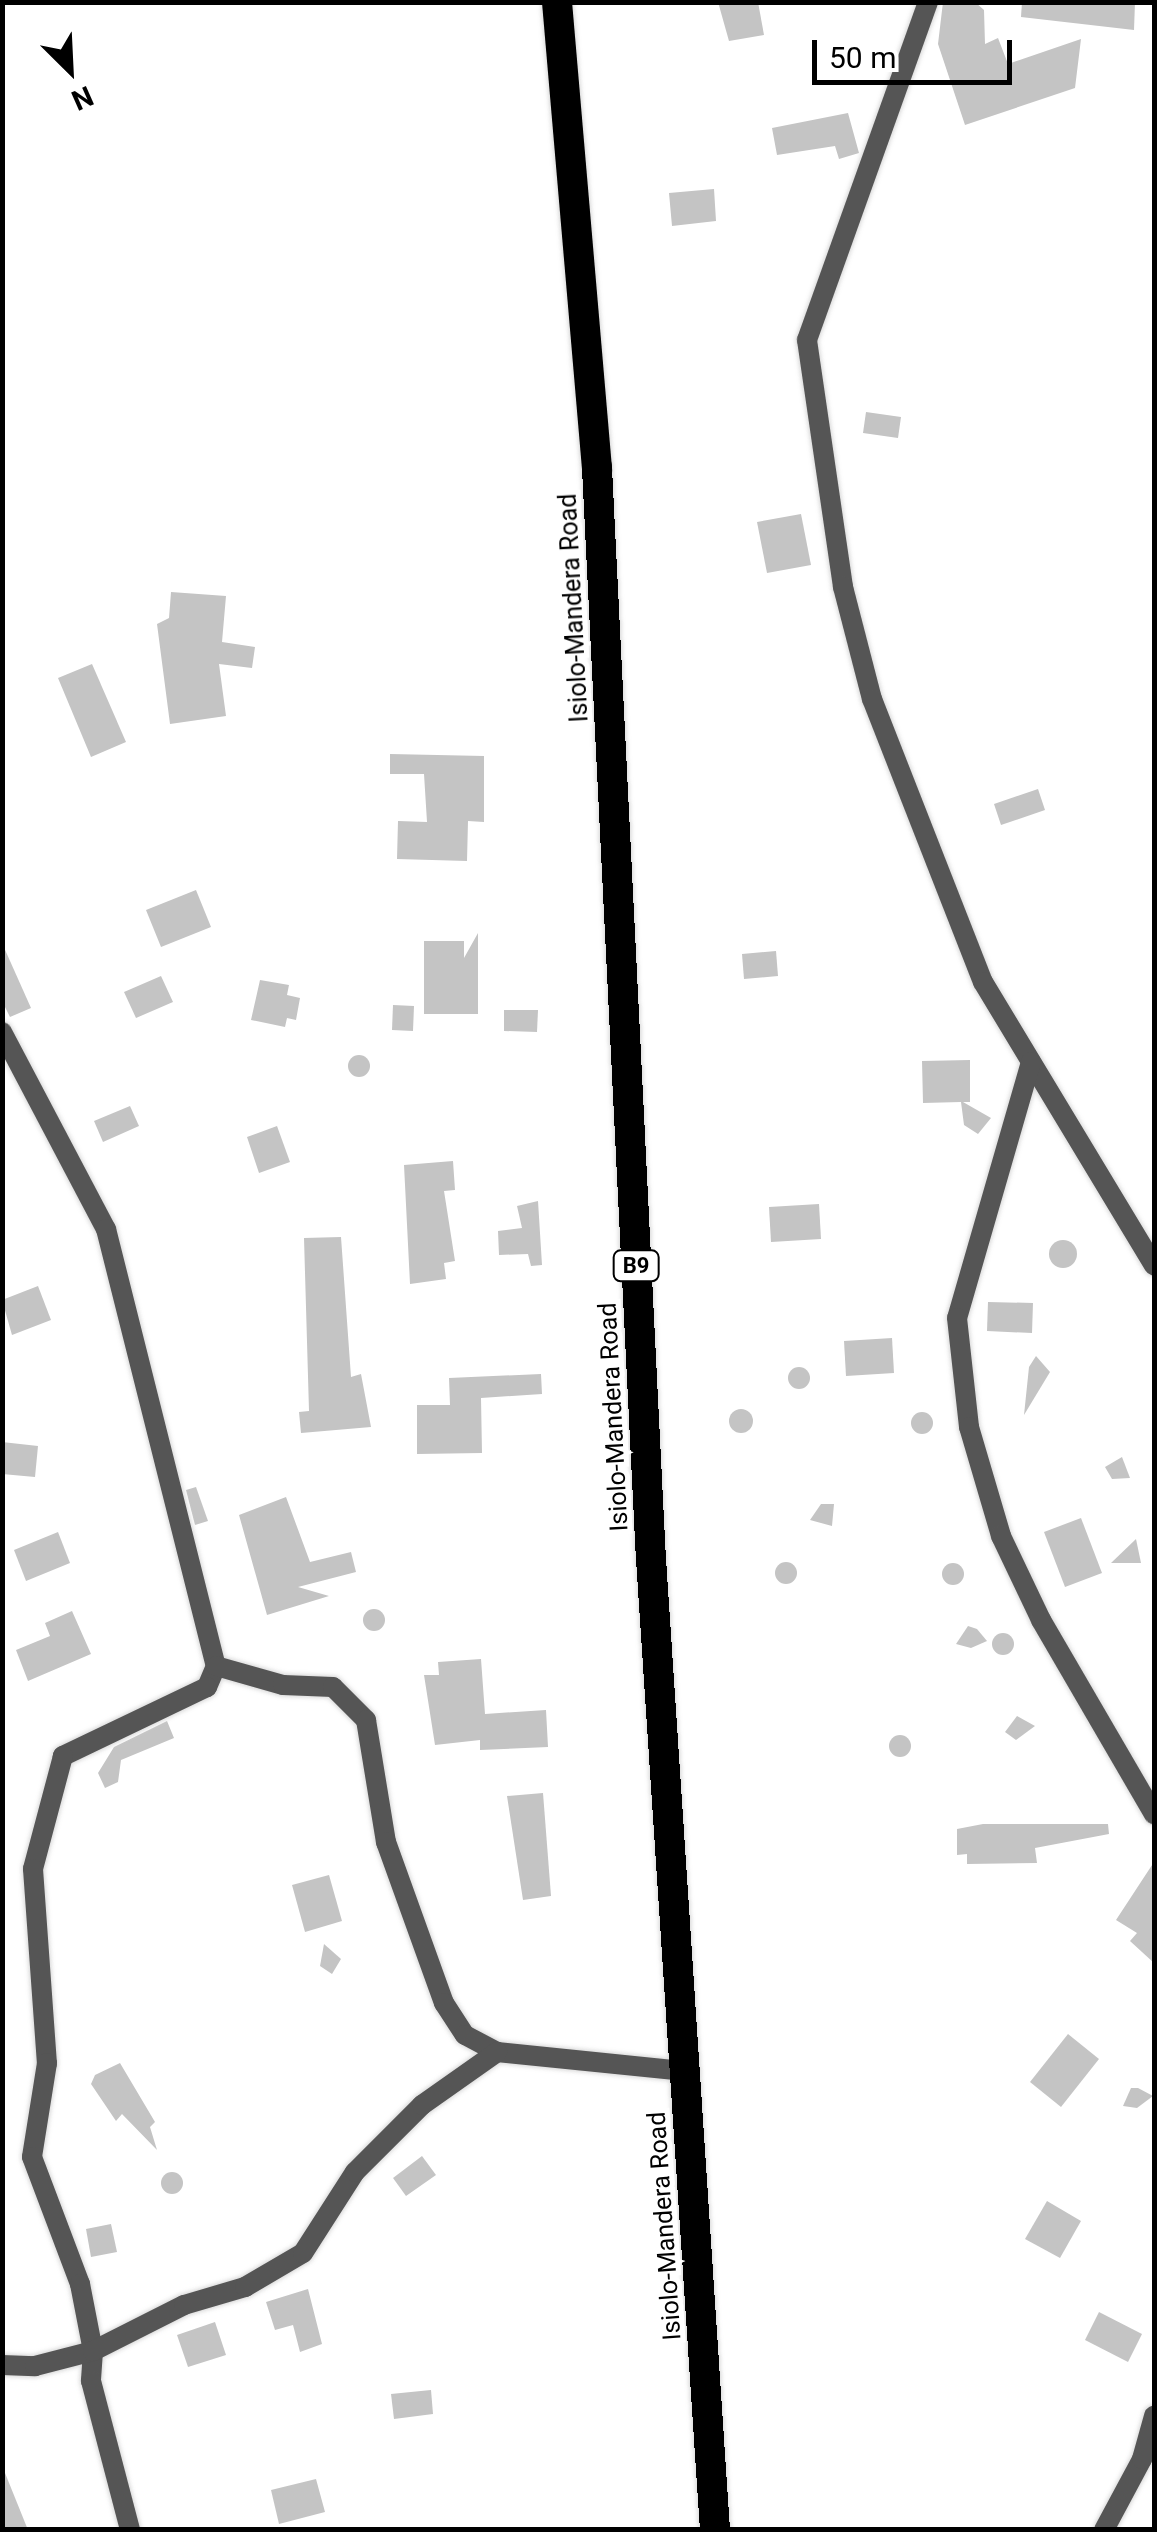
<!DOCTYPE html>
<html>
<head>
<meta charset="utf-8">
<style>
	body { margin:0 }
	#map { position:relative; width:1157px; height:2532px; overflow:hidden; background:#fff; font-family:Roboto,sans-serif }
	div>[style] { position:absolute }
	.building>* { inset:0; background:#c4c4c4 }
	.round { border-radius:50% }
	.roads { filter:drop-shadow(0 0 2px #dbdbdb) drop-shadow(0 0 2px #dbdbdb) }
	.street>* { height:20px; margin:-10px; padding:0 10px; transform-origin:10px; border-radius:10px; background:#555 }
	.highway>* { height:30px; margin:-15px; padding:0 15px; transform-origin:15px; border-radius:15px; background:#000 }
	span { translate:-50% -50%; white-space:nowrap; text-align:center; line-height:1.15; -webkit-text-stroke:10px #fff; paint-order:stroke }
	.shield-label span { padding:2px 8px; background:#fff; border:2px solid; border-radius:8px; -webkit-text-stroke-width:0 }
	.shield-label { font-size:22px; color:#000; font-weight:700 }
	.street-label { font-size:25px; color:#000 }
	.frame { position:absolute; inset:0; border:5px solid #000; pointer-events:none }
	.north { position:absolute; left:20px; top:20px; width:100px; height:100px; -webkit-text-stroke:8px #fff; paint-order:stroke; rotate:156deg; font-size:28px; font-weight:700; line-height:40px; text-align:center; color:#000 }
	.north::after { content:''; display:block; margin:auto; width:35px; height:45px; background:#000; clip-path:polygon(50% 0,100% 100%,50% 72%,0 100%) }
	.scale { position:absolute; left:812px; top:40px; width:200px; height:45px; box-sizing:border-box; border:5px solid #000; border-top:0; padding-left:12px; font-size:30px; line-height:35px; white-space:nowrap; color:#000; -webkit-text-stroke:8px #fff; paint-order:stroke }
</style>
</head>
<body>
<div id="map">
	<div class="building">
		<div style="clip-path:polygon(718px 2px,758px 2px,764px 35px,729px 41px)"></div>
		<div style="clip-path:polygon(943px 2px,975px 2px,984px 10px,985px 44px,998px 38px,1008px 64px,1081px 39px,1075px 88px,965px 125px,938px 44px)"></div>
		<div style="clip-path:polygon(1022px 2px,1135px 2px,1134px 30px,1021px 17px)"></div>
		<div style="clip-path:polygon(848px 113px,859px 153px,839px 159px,835px 146px,777px 155px,772px 128px)"></div>
		<div style="clip-path:polygon(714px 189px,716px 221px,672px 226px,669px 193px)"></div>
		<div style="clip-path:polygon(866px 412px,901px 417px,898px 438px,863px 433px)"></div>
		<div style="clip-path:polygon(801px 514px,811px 565px,767px 573px,757px 522px)"></div>
		<div style="clip-path:polygon(171px 592px,226px 596px,222px 642px,255px 647px,252px 668px,219px 664px,226px 716px,170px 724px,157px 624px,169px 618px)"></div>
		<div style="clip-path:polygon(92px 664px,126px 742px,91px 757px,58px 678px)"></div>
		<div style="clip-path:polygon(390px 754px,484px 756px,484px 822px,468px 821px,467px 861px,397px 859px,398px 821px,427px 822px,424px 774px,390px 774px)"></div>
		<div style="clip-path:polygon(1038px 789px,1045px 810px,1001px 825px,994px 804px)"></div>
		<div style="clip-path:polygon(196px 890px,211px 927px,161px 947px,146px 910px)"></div>
		<div style="clip-path:polygon(478px 933px,478px 1014px,424px 1014px,424px 941px,464px 941px,464px 958px)"></div>
		<div style="clip-path:polygon(2px 943px,31px 1008px,10px 1017px,2px 1001px)"></div>
		<div style="clip-path:polygon(776px 951px,778px 976px,744px 979px,742px 954px)"></div>
		<div style="clip-path:polygon(161px 976px,173px 1002px,136px 1018px,124px 992px)"></div>
		<div style="clip-path:polygon(260px 980px,289px 985px,287px 995px,300px 998px,296px 1020px,287px 1018px,285px 1027px,251px 1020px)"></div>
		<div style="clip-path:polygon(393px 1005px,414px 1006px,413px 1031px,392px 1030px)"></div>
		<div style="clip-path:polygon(504px 1010px,538px 1010px,537px 1032px,504px 1031px)"></div>
		<div class="round" style="left:348px;top:1055px;width:22px;height:22px"></div>
		<div style="clip-path:polygon(970px 1060px,970px 1102px,963px 1102px,991px 1118px,978px 1134px,964px 1125px,961px 1102px,923px 1103px,922px 1061px)"></div>
		<div style="clip-path:polygon(130px 1106px,139px 1126px,103px 1142px,94px 1121px)"></div>
		<div style="clip-path:polygon(277px 1126px,290px 1162px,259px 1173px,247px 1137px)"></div>
		<div style="clip-path:polygon(453px 1161px,455px 1190px,444px 1191px,455px 1261px,444px 1263px,446px 1279px,410px 1284px,404px 1165px)"></div>
		<div style="clip-path:polygon(538px 1201px,542px 1265px,531px 1266px,528px 1254px,499px 1255px,498px 1231px,522px 1228px,517px 1206px)"></div>
		<div style="clip-path:polygon(819px 1204px,821px 1239px,771px 1242px,769px 1207px)"></div>
		<div style="clip-path:polygon(341px 1237px,351px 1377px,361px 1374px,371px 1427px,301px 1433px,299px 1412px,309px 1411px,304px 1238px)"></div>
		<div class="round" style="left:1049px;top:1240px;width:28px;height:28px"></div>
		<div style="clip-path:polygon(38px 1286px,51px 1320px,12px 1335px,2px 1300px)"></div>
		<div style="clip-path:polygon(988px 1302px,1033px 1303px,1032px 1333px,987px 1331px)"></div>
		<div style="clip-path:polygon(892px 1338px,894px 1373px,846px 1376px,844px 1341px)"></div>
		<div style="clip-path:polygon(1036px 1356px,1050px 1372px,1024px 1415px,1029px 1367px)"></div>
		<div class="round" style="left:788px;top:1367px;width:22px;height:22px"></div>
		<div style="clip-path:polygon(541px 1374px,542px 1394px,481px 1398px,482px 1453px,417px 1454px,417px 1405px,450px 1405px,449px 1378px)"></div>
		<div class="round" style="left:729px;top:1409px;width:24px;height:24px"></div>
		<div class="round" style="left:911px;top:1412px;width:22px;height:22px"></div>
		<div style="clip-path:polygon(2px 1442px,38px 1446px,35px 1477px,2px 1474px)"></div>
		<div style="clip-path:polygon(1122px 1457px,1130px 1478px,1112px 1479px,1105px 1467px)"></div>
		<div style="clip-path:polygon(196px 1487px,208px 1521px,195px 1525px,186px 1490px)"></div>
		<div style="clip-path:polygon(286px 1497px,310px 1562px,351px 1552px,356px 1572px,298px 1587px,329px 1596px,267px 1615px,239px 1515px)"></div>
		<div style="clip-path:polygon(821px 1504px,834px 1504px,832px 1526px,810px 1520px)"></div>
		<div style="clip-path:polygon(1081px 1518px,1102px 1573px,1065px 1587px,1044px 1532px)"></div>
		<div style="clip-path:polygon(58px 1532px,70px 1563px,26px 1581px,14px 1550px)"></div>
		<div style="clip-path:polygon(1136px 1539px,1141px 1563px,1111px 1563px)"></div>
		<div class="round" style="left:775px;top:1562px;width:22px;height:22px"></div>
		<div class="round" style="left:942px;top:1563px;width:22px;height:22px"></div>
		<div class="round" style="left:363px;top:1609px;width:22px;height:22px"></div>
		<div style="clip-path:polygon(72px 1611px,91px 1654px,28px 1681px,16px 1650px,50px 1636px,45px 1623px)"></div>
		<div style="clip-path:polygon(968px 1626px,977px 1629px,987px 1641px,971px 1648px,956px 1644px)"></div>
		<div class="round" style="left:992px;top:1633px;width:22px;height:22px"></div>
		<div style="clip-path:polygon(481px 1659px,485px 1714px,546px 1710px,548px 1747px,480px 1750px,480px 1740px,435px 1745px,424px 1675px,439px 1675px,438px 1662px)"></div>
		<div style="clip-path:polygon(1017px 1716px,1035px 1726px,1016px 1740px,1005px 1732px)"></div>
		<div style="clip-path:polygon(167px 1721px,174px 1738px,121px 1760px,118px 1782px,105px 1788px,98px 1773px,114px 1747px)"></div>
		<div class="round" style="left:889px;top:1735px;width:22px;height:22px"></div>
		<div style="clip-path:polygon(543px 1793px,551px 1896px,523px 1900px,507px 1796px)"></div>
		<div style="clip-path:polygon(983px 1824px,1108px 1824px,1109px 1834px,1035px 1848px,1037px 1863px,967px 1864px,967px 1854px,957px 1855px,957px 1829px)"></div>
		<div style="clip-path:polygon(1154px 1862px,1154px 1963px,1130px 1941px,1137px 1933px,1116px 1920px)"></div>
		<div style="clip-path:polygon(329px 1875px,342px 1921px,305px 1932px,292px 1885px)"></div>
		<div style="clip-path:polygon(324px 1944px,341px 1959px,332px 1974px,320px 1966px)"></div>
		<div style="clip-path:polygon(1068px 2034px,1099px 2059px,1061px 2107px,1030px 2082px)"></div>
		<div style="clip-path:polygon(120px 2063px,155px 2122px,150px 2127px,157px 2150px,122px 2114px,116px 2121px,91px 2084px,95px 2075px)"></div>
		<div style="clip-path:polygon(1131px 2088px,1138px 2088px,1153px 2096px,1137px 2108px,1123px 2106px)"></div>
		<div style="clip-path:polygon(422px 2156px,436px 2175px,406px 2196px,393px 2178px)"></div>
		<div class="round" style="left:161px;top:2172px;width:22px;height:22px"></div>
		<div style="clip-path:polygon(1047px 2201px,1081px 2221px,1060px 2258px,1025px 2239px)"></div>
		<div style="clip-path:polygon(111px 2224px,117px 2252px,91px 2257px,86px 2229px)"></div>
		<div style="clip-path:polygon(308px 2289px,322px 2344px,300px 2352px,293px 2325px,275px 2330px,266px 2302px)"></div>
		<div style="clip-path:polygon(1099px 2312px,1142px 2334px,1128px 2362px,1085px 2340px)"></div>
		<div style="clip-path:polygon(215px 2322px,226px 2355px,188px 2367px,177px 2335px)"></div>
		<div style="clip-path:polygon(431px 2390px,433px 2414px,394px 2419px,391px 2394px)"></div>
		<div style="clip-path:polygon(2px 2468px,3px 2468px,28px 2530px,2px 2530px)"></div>
		<div style="clip-path:polygon(316px 2479px,325px 2512px,279px 2524px,271px 2490px)"></div>
	</div>
	<div class="roads">
		<div class="street">
			<div style="left:928px;top:2px;width:359px;rotate:109.7deg"></div>
			<div style="left:807px;top:340px;width:250px;rotate:81.7deg"></div>
			<div style="left:843px;top:587px;width:116px;rotate:75.5deg"></div>
			<div style="left:872px;top:699px;width:304px;rotate:68.6deg"></div>
			<div style="left:983px;top:982px;width:331px;rotate:58.9deg"></div>
			<div style="left:2px;top:1032px;width:223px;rotate:62.2deg"></div>
			<div style="left:106px;top:1229px;width:451px;rotate:75.9deg"></div>
			<div style="left:216px;top:1666px;width:23px;rotate:113deg"></div>
			<div style="left:207px;top:1687px;width:160px;rotate:154.4deg"></div>
			<div style="left:63px;top:1756px;width:117px;rotate:104.9deg"></div>
			<div style="left:33px;top:1869px;width:195px;rotate:85.9deg"></div>
			<div style="left:47px;top:2063px;width:95px;rotate:99.1deg"></div>
			<div style="left:32px;top:2157px;width:136px;rotate:69.3deg"></div>
			<div style="left:80px;top:2284px;width:68px;rotate:79deg"></div>
			<div style="left:93px;top:2351px;width:30px;rotate:94deg"></div>
			<div style="left:91px;top:2381px;width:154px;rotate:75.3deg"></div>
			<div style="left:1031px;top:1062px;width:266px;rotate:106.1deg"></div>
			<div style="left:957px;top:1318px;width:110px;rotate:83.7deg"></div>
			<div style="left:969px;top:1427px;width:114px;rotate:73.6deg"></div>
			<div style="left:1001px;top:1536px;width:93px;rotate:64.5deg"></div>
			<div style="left:1041px;top:1620px;width:225px;rotate:59.8deg"></div>
			<div style="left:216px;top:1666px;width:70px;rotate:15.8deg"></div>
			<div style="left:283px;top:1685px;width:50px;rotate:2.3deg"></div>
			<div style="left:333px;top:1687px;width:47px;rotate:45deg"></div>
			<div style="left:366px;top:1720px;width:124px;rotate:80.7deg"></div>
			<div style="left:386px;top:1842px;width:171px;rotate:70.2deg"></div>
			<div style="left:444px;top:2003px;width:38px;rotate:57deg"></div>
			<div style="left:465px;top:2035px;width:36px;rotate:28deg"></div>
			<div style="left:497px;top:2052px;width:189px;rotate:5.8deg"></div>
			<div style="left:2px;top:2365px;width:33px;rotate:2deg"></div>
			<div style="left:35px;top:2366px;width:60px;rotate:-14.5deg"></div>
			<div style="left:93px;top:2351px;width:102px;rotate:-26.8deg"></div>
			<div style="left:184px;top:2305px;width:64px;rotate:-16.4deg"></div>
			<div style="left:245px;top:2287px;width:67px;rotate:-30.4deg"></div>
			<div style="left:303px;top:2253px;width:96px;rotate:-57.3deg"></div>
			<div style="left:355px;top:2172px;width:95px;rotate:-45deg"></div>
			<div style="left:422px;top:2105px;width:92px;rotate:-35.2deg"></div>
			<div style="left:1104px;top:2530px;width:81px;rotate:-61.8deg"></div>
			<div style="left:1142px;top:2459px;width:45px;rotate:-74.4deg"></div>
		</div>
		<div class="highway">
			<div style="left:557px;top:2px;width:468px;rotate:85.1deg"></div>
			<div style="left:597px;top:468px;width:1092px;rotate:87.17deg"></div>
			<div style="left:651px;top:1559px;width:973px;rotate:86.23deg"></div>
		</div>
	</div>
	<div class="shield-label">
		<span style="left:636px;top:1266px">B9</span>
	</div>
	<div class="street-label">
		<span style="left:574px;top:608px;rotate:-93deg">Isiolo-Mandera Road</span>
		<span style="left:614px;top:1417px;rotate:-93deg">Isiolo-Mandera Road</span>
		<span style="left:665px;top:2226px;rotate:-94deg">Isiolo-Mandera Road</span>
	</div>
	<div class="frame"></div>
	<div class="north">N</div>
	<div class="scale">50 m</div>
</div>
</body>
</html>
